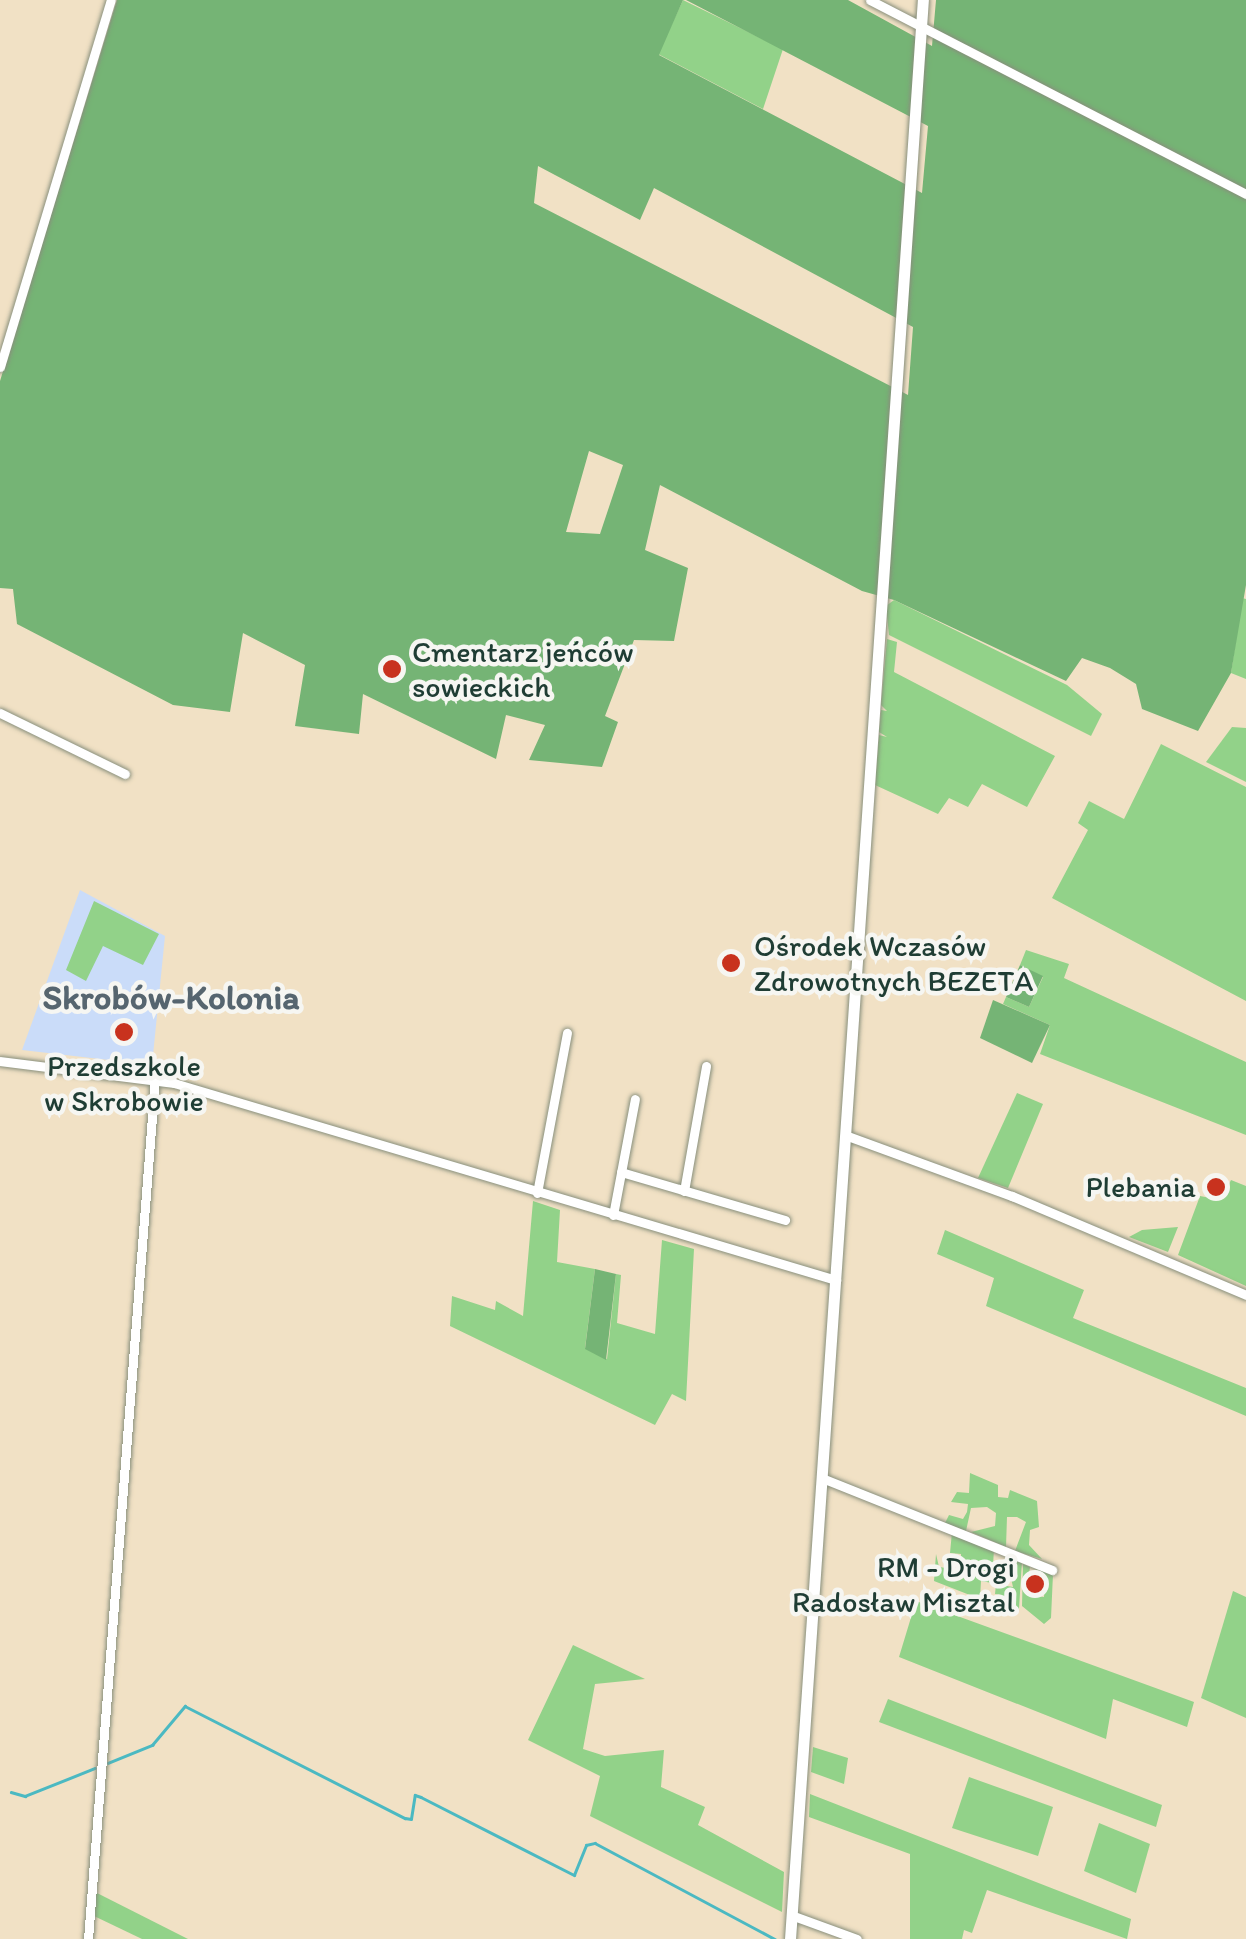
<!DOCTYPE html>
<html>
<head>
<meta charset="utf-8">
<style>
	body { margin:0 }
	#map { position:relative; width:1246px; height:1939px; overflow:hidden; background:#f1e1c5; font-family:Itim,sans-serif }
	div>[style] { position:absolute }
	.built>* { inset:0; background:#cadcf9 }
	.green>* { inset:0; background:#92d289 }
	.forest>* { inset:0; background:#75b475 }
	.stream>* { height:2.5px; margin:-1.25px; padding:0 1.25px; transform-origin:1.25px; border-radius:1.25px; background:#4bb9c2 }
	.roads { filter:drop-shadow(0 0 2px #888f7c) drop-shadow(0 0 2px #888f7c) }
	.minor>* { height:9px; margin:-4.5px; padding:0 4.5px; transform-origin:4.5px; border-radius:4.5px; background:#fff }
	.major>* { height:11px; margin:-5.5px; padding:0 5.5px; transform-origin:5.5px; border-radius:5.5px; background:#fff }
	.dots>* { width:28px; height:28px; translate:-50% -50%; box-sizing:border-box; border:5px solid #f6f6f2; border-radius:50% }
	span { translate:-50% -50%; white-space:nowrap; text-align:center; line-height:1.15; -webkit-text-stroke:9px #f6f6f2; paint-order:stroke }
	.poi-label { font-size:30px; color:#1f3d34 }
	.left { translate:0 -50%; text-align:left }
	.right { translate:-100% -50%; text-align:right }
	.quarter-label { font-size:35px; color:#56656f; font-weight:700 }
</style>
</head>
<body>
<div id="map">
	<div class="built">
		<div style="clip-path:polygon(80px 890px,165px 936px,152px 1065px,22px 1050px)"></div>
	</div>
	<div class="green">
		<div style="clip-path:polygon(683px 0,783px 49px,763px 109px,658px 54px)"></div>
		<div style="clip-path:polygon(1242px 598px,1246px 599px,1246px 679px,1231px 673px)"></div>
		<div style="clip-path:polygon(894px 600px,1067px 685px,1102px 714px,1091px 736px,889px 635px,886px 606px)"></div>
		<div style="clip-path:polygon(887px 639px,897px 642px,894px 672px,1055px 756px,1027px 807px,982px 784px,968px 807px,949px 798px,938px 814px,875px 785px,879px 735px,887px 737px,879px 732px,881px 710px,887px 711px,881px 705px)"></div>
		<div style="clip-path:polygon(1232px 727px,1246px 728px,1246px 782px,1206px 762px)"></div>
		<div style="clip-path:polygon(1161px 744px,1246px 787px,1246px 1001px,1052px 898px,1088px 830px,1078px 823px,1089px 801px,1124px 819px)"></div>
		<div style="clip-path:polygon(94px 901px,159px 934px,143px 965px,103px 946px,86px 981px,66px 970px)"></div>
		<div style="clip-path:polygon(1026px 950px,1069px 964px,1064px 978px,1246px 1062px,1246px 1135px,1040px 1054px,1050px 1025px,1003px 1004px,1006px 997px,1029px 1007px,1043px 977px,1020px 965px)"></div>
		<div style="clip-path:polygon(1017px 1093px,1043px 1104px,1008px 1188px,978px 1178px)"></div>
		<div style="clip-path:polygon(1231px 1180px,1246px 1186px,1246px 1286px,1178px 1255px,1200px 1196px,1221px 1200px)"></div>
		<div style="clip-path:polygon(533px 1201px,560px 1210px,557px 1262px,595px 1269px,585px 1348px,607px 1359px,616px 1274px,621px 1275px,617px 1323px,655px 1334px,662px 1240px,694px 1249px,686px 1401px,672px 1394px,655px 1425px,450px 1326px,452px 1296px,495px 1310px,496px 1301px,523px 1316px)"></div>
		<div style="clip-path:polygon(1178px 1227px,1168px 1252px,1129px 1237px,1142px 1230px)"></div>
		<div style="clip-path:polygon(945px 1230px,1084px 1290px,1073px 1318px,1246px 1388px,1246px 1416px,986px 1306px,994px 1278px,937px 1254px)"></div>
		<div style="clip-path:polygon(970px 1473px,998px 1485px,998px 1497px,1008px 1498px,1010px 1490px,1037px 1501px,1039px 1527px,1030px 1530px,1029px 1545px,1042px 1559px,1015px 1551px,1026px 1522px,1017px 1517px,1007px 1517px,1006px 1547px,971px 1532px,995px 1526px,996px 1513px,987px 1507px,971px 1508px,966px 1531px,945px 1523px,949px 1515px,963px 1519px,967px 1512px,968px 1504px,951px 1502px,957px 1492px,969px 1493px)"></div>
		<div style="clip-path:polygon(952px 1532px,994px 1549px,992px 1583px,981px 1581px,980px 1599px,934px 1581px,936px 1554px,939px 1567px,961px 1570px,961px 1554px,950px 1553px)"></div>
		<div style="clip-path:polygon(1006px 1557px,1022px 1561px,1019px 1609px,1011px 1611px,994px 1604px,1002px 1595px,995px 1594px,996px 1584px,1013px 1587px)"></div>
		<div style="clip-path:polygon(1023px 1564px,1030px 1567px,1026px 1595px,1044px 1597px,1045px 1578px,1035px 1569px,1053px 1574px,1051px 1618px,1044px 1624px,1022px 1606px)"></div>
		<div style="clip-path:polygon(1233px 1591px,1246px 1597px,1246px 1718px,1201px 1698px)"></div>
		<div style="clip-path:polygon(916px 1601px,1194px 1702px,1187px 1727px,1113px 1699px,1106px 1739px,899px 1657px)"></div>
		<div style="clip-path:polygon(573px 1645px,645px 1679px,595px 1684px,583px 1749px,605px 1756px,664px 1750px,661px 1787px,705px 1807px,698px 1825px,784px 1872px,782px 1912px,590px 1816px,600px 1776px,528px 1740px)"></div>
		<div style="clip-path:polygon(888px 1699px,1162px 1805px,1156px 1827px,879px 1722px)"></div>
		<div style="clip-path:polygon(813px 1747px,848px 1758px,844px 1784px,811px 1772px)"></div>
		<div style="clip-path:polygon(969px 1777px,1053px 1807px,1038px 1856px,952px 1828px)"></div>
		<div style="clip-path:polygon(810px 1794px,1131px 1919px,1127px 1939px,987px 1890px,972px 1933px,964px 1930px,962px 1939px,910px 1939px,910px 1854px,809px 1817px)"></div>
		<div style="clip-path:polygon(1099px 1823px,1150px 1844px,1136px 1893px,1084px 1871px)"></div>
		<div style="clip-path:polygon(95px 1892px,188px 1939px,142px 1939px,94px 1916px)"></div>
	</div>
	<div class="forest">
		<div style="clip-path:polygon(evenodd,117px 0,683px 0,659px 55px,922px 193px,928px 126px,686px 0,848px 0,932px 46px,936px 0,1246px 0,1246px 585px,1231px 673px,1198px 731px,1142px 709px,1136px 684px,1110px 668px,1082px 658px,1066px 681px,894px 600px,862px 591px,660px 485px,645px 550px,688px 568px,674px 641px,634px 640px,605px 716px,618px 722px,602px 767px,529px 760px,545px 725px,506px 715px,496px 759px,363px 694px,359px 734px,295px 726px,305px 665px,243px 633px,230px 712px,173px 705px,17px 624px,13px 589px,0 588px,0 381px,117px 0,538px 166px,640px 220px,654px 188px,913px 327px,908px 395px,534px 203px,538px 166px,117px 0,589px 451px,623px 465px,600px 534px,566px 532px,589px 451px)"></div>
		<div style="clip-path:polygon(1020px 965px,1043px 976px,1029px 1007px,1006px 997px)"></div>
		<div style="clip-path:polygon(993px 1000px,1050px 1025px,1032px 1063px,980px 1038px)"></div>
		<div style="clip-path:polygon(595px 1269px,616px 1274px,606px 1360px,585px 1349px)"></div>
	</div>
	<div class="stream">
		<div style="left:108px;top:1763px;width:48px;rotate:-22.2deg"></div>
		<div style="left:152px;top:1745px;width:51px;rotate:-49.8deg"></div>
		<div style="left:185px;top:1706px;width:247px;rotate:27deg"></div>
		<div style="left:405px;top:1818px;width:6px;rotate:9deg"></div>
		<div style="left:411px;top:1819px;width:24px;rotate:-81deg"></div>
		<div style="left:415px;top:1795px;width:6px;rotate:18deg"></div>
		<div style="left:421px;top:1797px;width:172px;rotate:27deg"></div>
		<div style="left:574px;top:1875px;width:32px;rotate:-68deg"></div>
		<div style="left:586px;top:1845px;width:9px;rotate:-13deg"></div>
		<div style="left:595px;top:1843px;width:204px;rotate:28.1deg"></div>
		<div style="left:11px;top:1792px;width:15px;rotate:16deg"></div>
		<div style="left:25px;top:1796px;width:75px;rotate:-21.8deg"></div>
	</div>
	<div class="roads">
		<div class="minor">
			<div style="left:870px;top:0;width:423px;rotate:27.3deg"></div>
			<div style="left:0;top:367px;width:383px;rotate:-73.2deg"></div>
			<div style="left:0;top:713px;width:139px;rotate:26deg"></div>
			<div style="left:0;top:1061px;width:175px;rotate:7.2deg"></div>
			<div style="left:174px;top:1083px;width:691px;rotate:16.57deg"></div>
			<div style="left:845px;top:1135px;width:178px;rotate:20.1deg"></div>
			<div style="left:1012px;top:1196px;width:254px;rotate:22.9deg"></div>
			<div style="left:621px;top:1172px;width:171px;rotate:16.3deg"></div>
			<div style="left:684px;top:1191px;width:127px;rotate:-80deg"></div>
			<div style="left:537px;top:1193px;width:163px;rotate:-79.4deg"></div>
			<div style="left:613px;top:1215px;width:118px;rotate:-79.3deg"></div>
			<div style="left:822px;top:1478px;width:248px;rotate:21.8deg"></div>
			<div style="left:791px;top:1915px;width:70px;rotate:20deg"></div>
			<div style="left:88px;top:1939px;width:864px;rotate:-85.55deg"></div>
		</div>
		<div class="major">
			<div style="left:790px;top:1939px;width:1944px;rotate:-86.08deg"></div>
		</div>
	</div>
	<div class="dots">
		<div style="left:392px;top:669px;background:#c8321e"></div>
		<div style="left:731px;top:963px;background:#c8321e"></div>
		<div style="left:124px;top:1032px;background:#c8321e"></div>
		<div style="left:1216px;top:1187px;background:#c8321e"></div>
		<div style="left:1035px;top:1584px;background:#c8321e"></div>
	</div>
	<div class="poi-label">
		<span class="left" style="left:412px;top:669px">Cmentarz jeńców<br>sowieckich</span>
		<span class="left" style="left:754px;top:963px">Ośrodek Wczasów<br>Zdrowotnych BEZETA</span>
		<span style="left:124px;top:1083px">Przedszkole<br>w Skrobowie</span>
		<span class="right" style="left:1196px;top:1187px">Plebania</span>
		<span class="right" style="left:1015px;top:1584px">RM - Drogi<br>Radosław Misztal</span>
	</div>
	<div class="quarter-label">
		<span style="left:171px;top:997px">Skrobów-Kolonia</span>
	</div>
</div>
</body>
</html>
